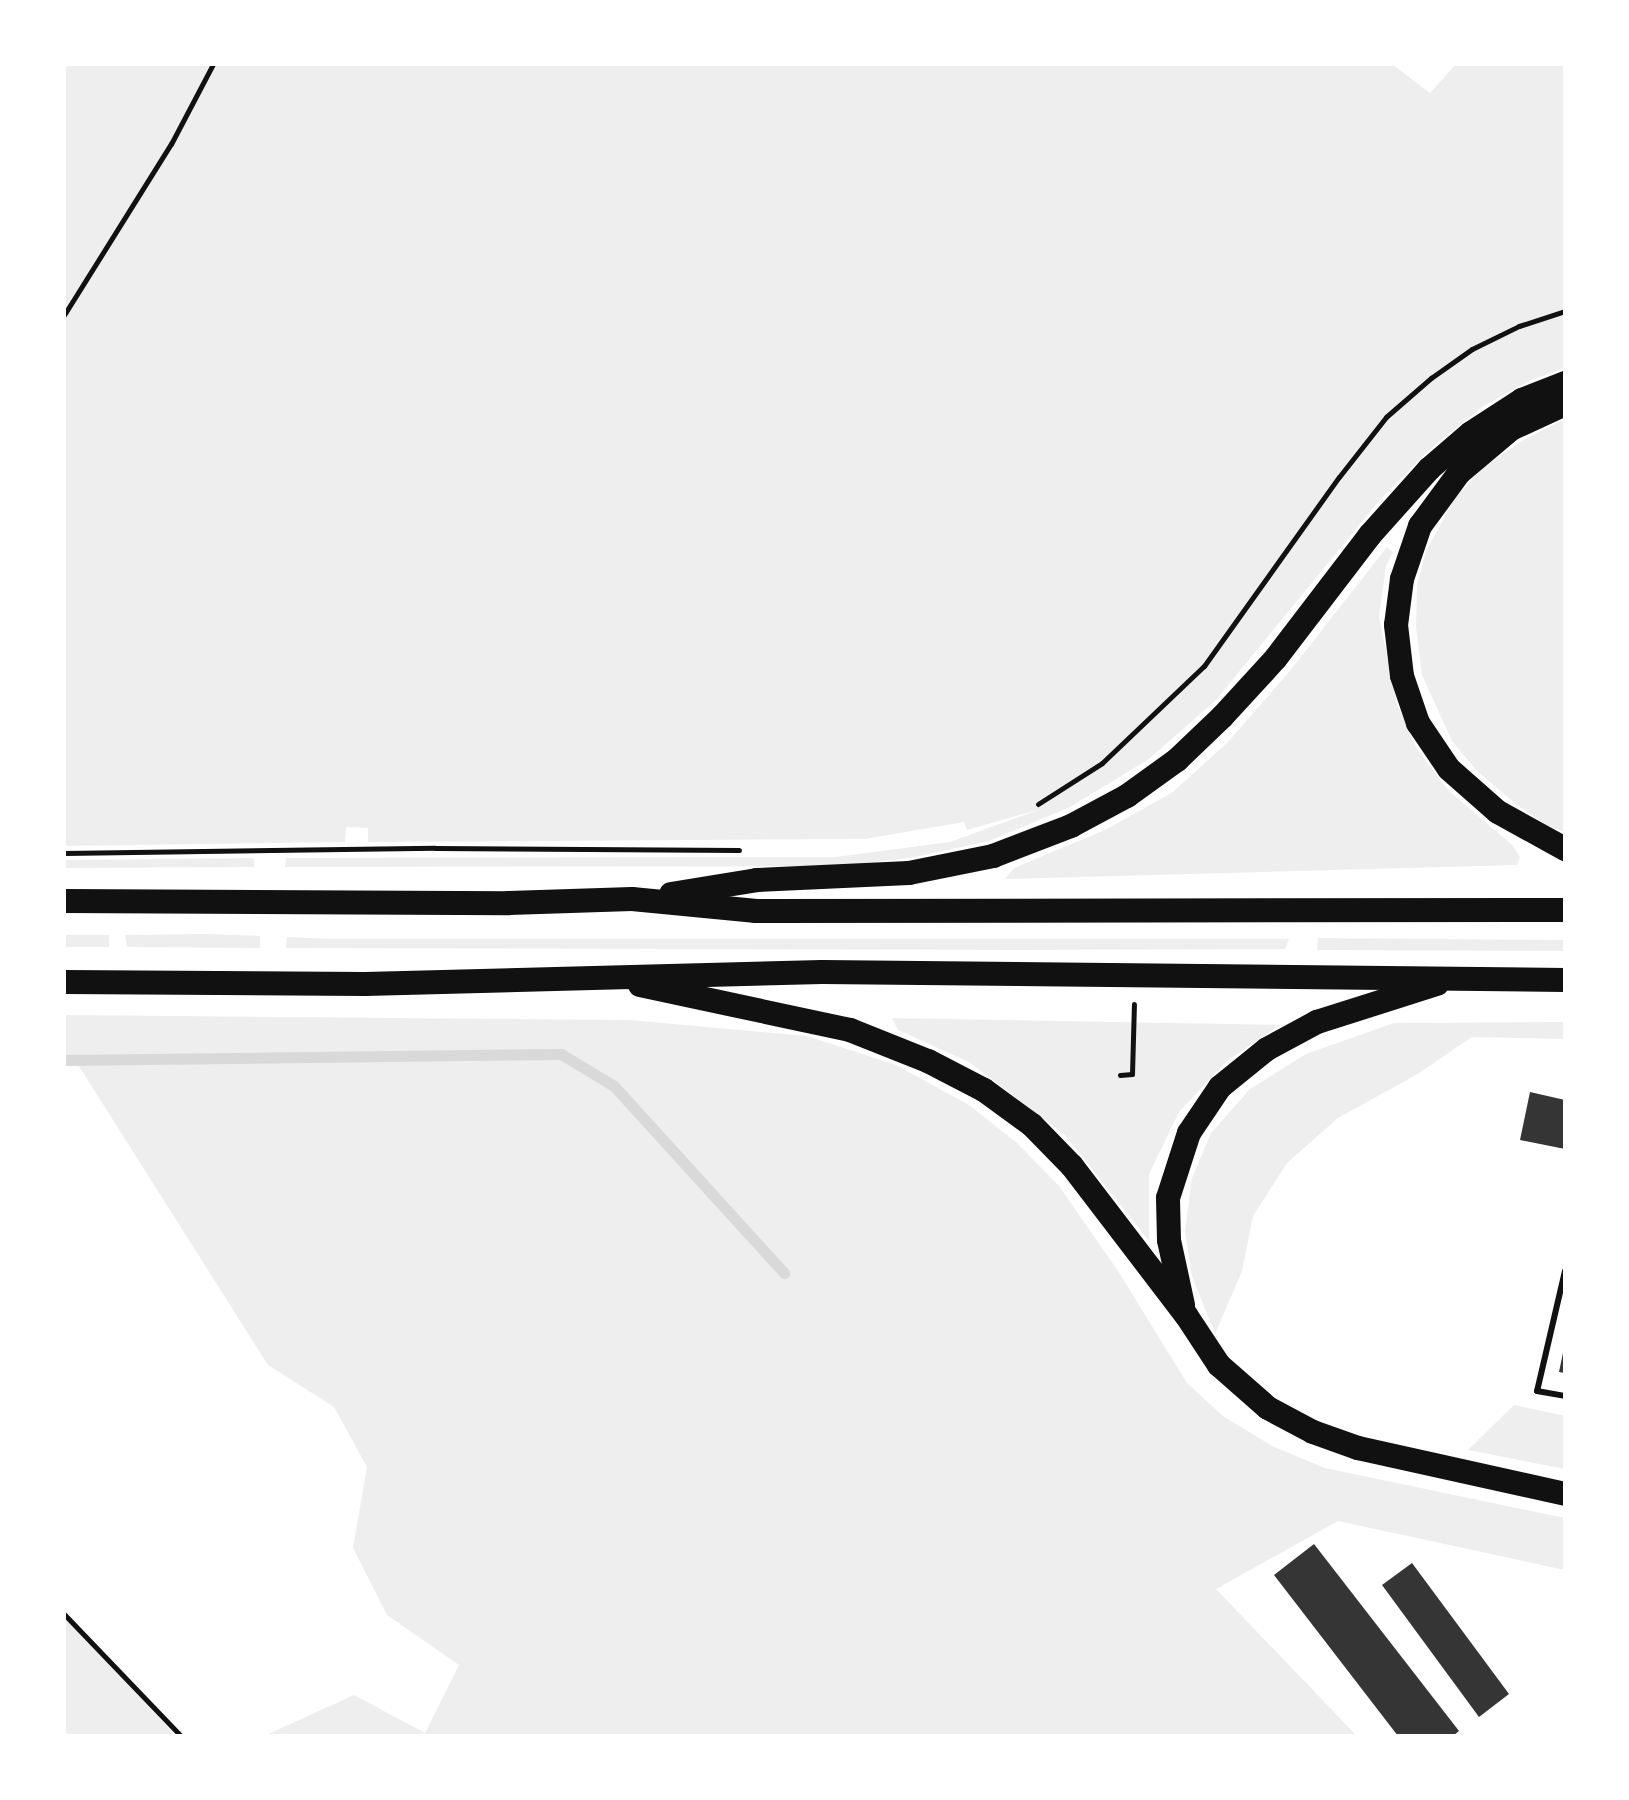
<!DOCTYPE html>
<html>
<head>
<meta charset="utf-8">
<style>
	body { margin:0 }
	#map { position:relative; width:1629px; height:1800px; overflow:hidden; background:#fff; font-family:Lora,serif }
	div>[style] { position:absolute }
	.green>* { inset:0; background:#eee }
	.stream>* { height:11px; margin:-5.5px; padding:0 5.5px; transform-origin:5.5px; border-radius:5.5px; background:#d9d9d9 }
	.building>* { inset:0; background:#353535 }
	.path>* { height:5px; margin:-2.5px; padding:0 2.5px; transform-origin:2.5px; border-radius:2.5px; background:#111 }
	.service>* { height:6px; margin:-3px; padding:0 3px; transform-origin:3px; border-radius:3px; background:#111 }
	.motorway>* { height:24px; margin:-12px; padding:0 12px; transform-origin:12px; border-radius:12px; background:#111 }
	span { translate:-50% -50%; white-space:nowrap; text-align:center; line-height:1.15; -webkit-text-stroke:6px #fff; paint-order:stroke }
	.frame { position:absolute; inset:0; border:66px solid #fff; pointer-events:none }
</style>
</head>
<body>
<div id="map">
	<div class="green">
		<div style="clip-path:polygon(64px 64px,1392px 64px,1430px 93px,1456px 64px,1565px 64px,1565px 368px,1531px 380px,1482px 407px,1428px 451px,1378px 502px,1216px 700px,1149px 759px,1070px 807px,989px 841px,910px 858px,843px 866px,285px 867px,286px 858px,836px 857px,950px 842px,1041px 809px,967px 830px,964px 822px,864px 839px,368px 842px,368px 828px,346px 827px,345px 842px,64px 846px)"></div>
		<div style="clip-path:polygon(1565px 419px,1565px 832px,1546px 825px,1517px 805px,1477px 771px,1452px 741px,1422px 675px,1416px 627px,1417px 585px,1426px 551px,1455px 498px,1483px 468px,1523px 440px)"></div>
		<div style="clip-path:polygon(1387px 547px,1393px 552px,1386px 566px,1379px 617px,1397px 704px,1417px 749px,1448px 790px,1512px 845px,1520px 857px,1517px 865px,1005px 879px,1014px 868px,1107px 829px,1173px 792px,1229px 741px,1289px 672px)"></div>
		<div style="clip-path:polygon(254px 858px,254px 867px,64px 868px,64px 860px)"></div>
		<div style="clip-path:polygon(206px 934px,260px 936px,260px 948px,127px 947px,125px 935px)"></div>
		<div style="clip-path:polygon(64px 935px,109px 935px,109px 947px,64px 947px)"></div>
		<div style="clip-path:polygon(287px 937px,335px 939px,1289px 939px,1285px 949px,1020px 950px,286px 948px)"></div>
		<div style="clip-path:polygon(1318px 938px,1565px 940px,1565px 951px,1317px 950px)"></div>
		<div style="clip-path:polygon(64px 1015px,629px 1020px,807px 1036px,896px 1065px,969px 1105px,1017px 1143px,1059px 1186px,1118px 1271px,1187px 1383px,1223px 1416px,1272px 1446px,1325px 1468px,1565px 1518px,1565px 1570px,1338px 1521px,1216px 1589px,1357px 1736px,264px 1736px,354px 1695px,425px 1733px,459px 1665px,387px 1615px,353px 1548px,367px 1467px,334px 1407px,268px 1365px,75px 1060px,64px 1060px)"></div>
		<div style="clip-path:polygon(892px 1018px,1280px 1025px,1227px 1061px,1179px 1112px,1149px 1174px,1149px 1241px,1065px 1135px,969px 1062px,898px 1030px)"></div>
		<div style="clip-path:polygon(1565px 1022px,1565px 1039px,1472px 1037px,1416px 1075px,1338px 1118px,1287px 1163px,1253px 1216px,1242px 1271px,1215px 1334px,1192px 1276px,1185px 1232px,1192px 1178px,1211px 1133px,1250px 1089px,1306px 1054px,1394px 1023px)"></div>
		<div style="clip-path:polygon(1514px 1405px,1565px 1416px,1565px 1469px,1468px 1450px)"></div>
		<div style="clip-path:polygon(64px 1614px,176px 1736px,64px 1736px)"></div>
	</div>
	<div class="stream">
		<div style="left:64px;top:1060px;width:497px;rotate:-0.7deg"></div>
		<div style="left:561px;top:1054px;width:62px;rotate:31.1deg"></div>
		<div style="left:614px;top:1086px;width:253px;rotate:47.7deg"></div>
	</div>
	<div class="building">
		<div style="clip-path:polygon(1530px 1092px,1565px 1100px,1565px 1149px,1520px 1140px)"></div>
		<div style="clip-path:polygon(1564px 1348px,1565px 1348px,1565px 1373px,1559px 1372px)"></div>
		<div style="clip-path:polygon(1314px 1544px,1459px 1731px,1453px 1736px,1398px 1736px,1274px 1575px)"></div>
		<div style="clip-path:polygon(1412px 1563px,1509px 1694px,1479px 1717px,1382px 1585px)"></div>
	</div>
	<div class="path">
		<div style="left:64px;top:315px;width:202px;rotate:-58deg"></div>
		<div style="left:171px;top:144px;width:90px;rotate:-62.3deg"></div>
		<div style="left:1038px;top:804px;width:76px;rotate:-32.6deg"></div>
		<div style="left:1102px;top:763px;width:141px;rotate:-43.6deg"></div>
		<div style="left:1204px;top:666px;width:232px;rotate:-54.5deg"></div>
		<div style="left:1339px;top:477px;width:76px;rotate:-51.9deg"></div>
		<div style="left:1386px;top:417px;width:60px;rotate:-40.9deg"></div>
		<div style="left:1431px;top:378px;width:50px;rotate:-35.3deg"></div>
		<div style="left:1472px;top:349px;width:52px;rotate:-26.1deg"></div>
		<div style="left:1519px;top:326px;width:48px;rotate:-18.1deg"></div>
		<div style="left:64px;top:853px;width:371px;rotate:-0.8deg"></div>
		<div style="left:435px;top:848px;width:304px;rotate:0.4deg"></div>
		<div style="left:1120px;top:1075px;width:12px;rotate:-5deg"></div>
		<div style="left:1132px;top:1074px;width:70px;rotate:-88.4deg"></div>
		<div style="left:64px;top:1614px;width:169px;rotate:46.2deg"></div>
	</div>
	<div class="service">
		<div style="left:1565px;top:1271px;width:123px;rotate:103.1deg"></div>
		<div style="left:1537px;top:1391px;width:28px;rotate:10deg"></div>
	</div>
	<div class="motorway">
		<div style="left:1565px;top:404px;width:60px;rotate:155.2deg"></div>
		<div style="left:1511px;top:429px;width:68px;rotate:139.8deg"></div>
		<div style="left:1459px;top:473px;width:66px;rotate:126.3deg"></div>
		<div style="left:1420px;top:526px;width:56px;rotate:108.8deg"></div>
		<div style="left:1402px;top:579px;width:46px;rotate:97.4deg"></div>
		<div style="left:1396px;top:625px;width:51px;rotate:83.3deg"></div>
		<div style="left:1402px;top:676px;width:50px;rotate:71.2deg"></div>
		<div style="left:1418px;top:723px;width:55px;rotate:56deg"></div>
		<div style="left:1449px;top:769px;width:65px;rotate:41.3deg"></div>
		<div style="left:1498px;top:812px;width:77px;rotate:28.9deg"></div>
		<div style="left:671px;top:894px;width:87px;rotate:-9.2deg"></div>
		<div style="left:757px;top:880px;width:152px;rotate:-2.6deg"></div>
		<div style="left:909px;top:873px;width:86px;rotate:-11.4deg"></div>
		<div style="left:993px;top:856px;width:84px;rotate:-21deg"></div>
		<div style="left:1071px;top:826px;width:64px;rotate:-28.2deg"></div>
		<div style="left:1127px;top:796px;width:62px;rotate:-35.8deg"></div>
		<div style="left:1177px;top:760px;width:62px;rotate:-43.7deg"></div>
		<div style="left:1222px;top:717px;width:80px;rotate:-47.5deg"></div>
		<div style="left:1276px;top:658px;width:155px;rotate:-52.6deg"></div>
		<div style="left:1370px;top:535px;width:89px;rotate:-48.2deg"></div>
		<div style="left:1429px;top:469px;width:55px;rotate:-40.6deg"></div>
		<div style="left:1471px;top:433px;width:61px;rotate:-32.9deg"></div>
		<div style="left:1522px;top:400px;width:46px;rotate:-21.6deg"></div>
		<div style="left:64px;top:901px;width:445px;rotate:0.3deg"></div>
		<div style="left:509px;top:903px;width:123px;rotate:-1.9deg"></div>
		<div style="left:632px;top:899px;width:125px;rotate:5.5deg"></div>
		<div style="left:756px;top:911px;width:809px;rotate:-0.07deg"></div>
		<div style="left:64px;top:982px;width:301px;rotate:0.4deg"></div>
		<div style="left:365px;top:984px;width:457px;rotate:-1.5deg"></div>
		<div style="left:822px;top:972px;width:743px;rotate:0.62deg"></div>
		<div style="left:640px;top:985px;width:215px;rotate:12.1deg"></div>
		<div style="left:850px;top:1030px;width:84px;rotate:21.7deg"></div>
		<div style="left:928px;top:1061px;width:63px;rotate:27.4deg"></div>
		<div style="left:984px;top:1090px;width:59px;rotate:36.1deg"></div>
		<div style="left:1032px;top:1125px;width:57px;rotate:45.7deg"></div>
		<div style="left:1072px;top:1166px;width:188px;rotate:52.6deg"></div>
		<div style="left:1186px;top:1315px;width:60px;rotate:56.6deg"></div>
		<div style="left:1219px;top:1365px;width:65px;rotate:41.3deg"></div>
		<div style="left:1268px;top:1408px;width:51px;rotate:28.1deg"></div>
		<div style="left:1313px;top:1432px;width:48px;rotate:19.6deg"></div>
		<div style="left:1358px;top:1448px;width:212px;rotate:12.5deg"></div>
		<div style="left:1183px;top:1305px;width:66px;rotate:-102.2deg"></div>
		<div style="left:1169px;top:1240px;width:42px;rotate:-91.4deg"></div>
		<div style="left:1168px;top:1198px;width:68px;rotate:-72.1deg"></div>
		<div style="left:1189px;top:1133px;width:55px;rotate:-56deg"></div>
		<div style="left:1220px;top:1087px;width:60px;rotate:-39deg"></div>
		<div style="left:1267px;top:1049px;width:57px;rotate:-28.4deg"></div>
		<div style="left:1317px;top:1022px;width:126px;rotate:-17.6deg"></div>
	</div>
	<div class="frame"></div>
</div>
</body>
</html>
